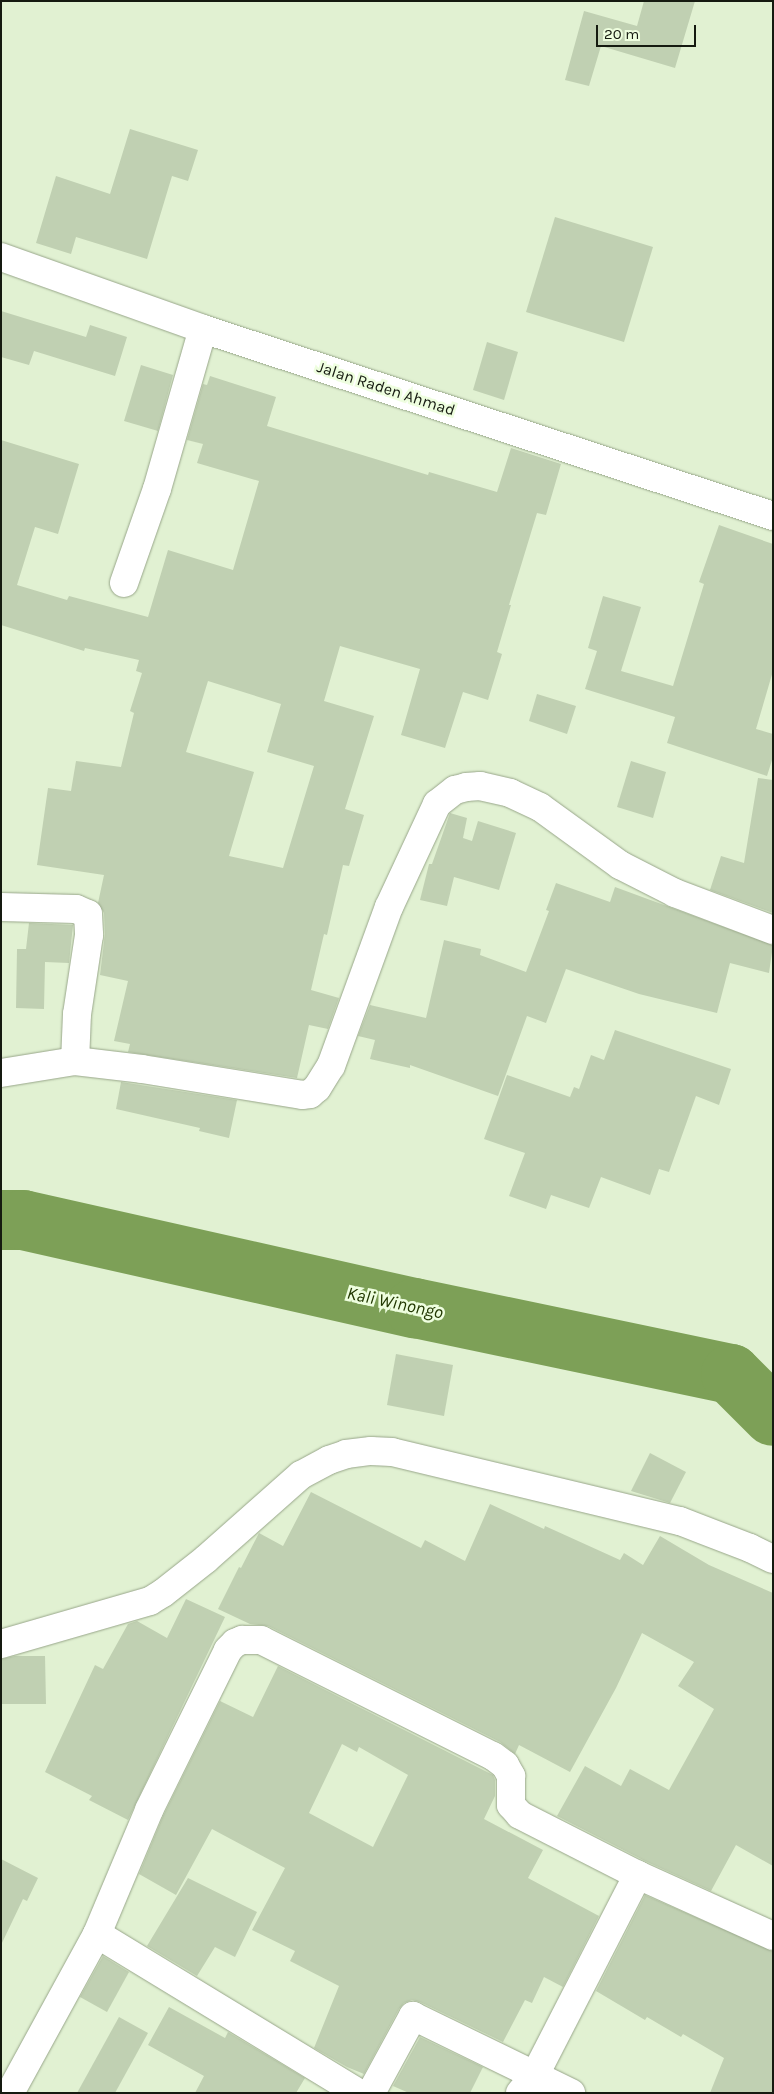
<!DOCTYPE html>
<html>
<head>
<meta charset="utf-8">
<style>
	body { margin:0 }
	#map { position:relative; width:774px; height:2094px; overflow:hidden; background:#e1f1d2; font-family:Karla,sans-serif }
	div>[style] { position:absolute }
	.river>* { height:60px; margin:-30px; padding:0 30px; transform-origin:30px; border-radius:30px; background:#7da057 }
	.building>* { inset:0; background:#c0d0b2 }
	.roads { filter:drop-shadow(0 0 1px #98a68a) drop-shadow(0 0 1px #98a68a) }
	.minor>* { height:28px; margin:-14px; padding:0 14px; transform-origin:14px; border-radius:14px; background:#fff }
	span { translate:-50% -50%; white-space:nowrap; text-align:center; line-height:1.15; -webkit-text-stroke:5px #eefedf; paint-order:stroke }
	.street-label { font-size:16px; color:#151a10 }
	.water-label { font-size:18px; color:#213700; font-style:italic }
	.frame { position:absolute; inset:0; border:2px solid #151a10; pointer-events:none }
	.scale { position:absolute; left:596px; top:25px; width:100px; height:22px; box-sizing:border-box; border:2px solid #151a10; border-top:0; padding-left:6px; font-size:15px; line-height:18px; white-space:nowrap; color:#151a10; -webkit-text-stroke:4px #eefedf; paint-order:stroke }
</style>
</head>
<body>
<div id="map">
	<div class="river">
		<div style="left:1px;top:1220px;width:22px"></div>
		<div style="left:23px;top:1220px;width:402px;rotate:12.7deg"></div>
		<div style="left:415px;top:1308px;width:323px;rotate:11.8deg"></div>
		<div style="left:731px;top:1374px;width:59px;rotate:45deg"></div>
	</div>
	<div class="building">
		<div style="clip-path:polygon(644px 1px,695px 1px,675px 68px,601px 46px,589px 86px,565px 80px,584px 11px,637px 26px)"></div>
		<div style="clip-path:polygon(130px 129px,198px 150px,188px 181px,172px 176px,147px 259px,76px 237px,71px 254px,36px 243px,56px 176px,110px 194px)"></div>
		<div style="clip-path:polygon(555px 217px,653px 247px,624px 342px,526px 312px)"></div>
		<div style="clip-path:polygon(1px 311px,86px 337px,90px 325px,127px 337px,115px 376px,34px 351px,29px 365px,1px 357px)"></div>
		<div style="clip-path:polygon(487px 342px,518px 352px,504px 400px,473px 390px)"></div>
		<div style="clip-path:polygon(141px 365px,173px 375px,158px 431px,124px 421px)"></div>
		<div style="clip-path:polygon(evenodd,210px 376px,276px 397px,267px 426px,428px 475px,429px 472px,497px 492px,511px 448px,561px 464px,546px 515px,537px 513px,509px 605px,511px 605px,497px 652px,502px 654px,488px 700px,463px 692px,445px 748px,401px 735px,420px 669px,340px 646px,324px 701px,374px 716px,345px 809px,364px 815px,349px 866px,343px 865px,327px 935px,324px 934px,311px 990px,339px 998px,328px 1029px,309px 1025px,297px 1078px,128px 1052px,130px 1044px,114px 1041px,128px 981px,100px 975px,105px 934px,104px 913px,98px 903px,104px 875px,37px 865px,48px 788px,71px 791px,76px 761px,121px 767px,134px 713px,130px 711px,142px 673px,136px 671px,139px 660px,85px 648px,84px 651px,1px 625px,1px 440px,79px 464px,58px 534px,35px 527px,17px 585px,67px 600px,69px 596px,148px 617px,168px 550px,233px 570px,259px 481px,197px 463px,203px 444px,187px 440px,203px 384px,207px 385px,210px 376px,208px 681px,281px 704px,267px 752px,314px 766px,283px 868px,229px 856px,254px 772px,186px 752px,208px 681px)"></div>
		<div style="clip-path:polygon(719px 525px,773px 544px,773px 671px,756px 729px,773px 734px,773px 757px,767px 776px,667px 743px,675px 717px,585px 689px,597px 651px,588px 648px,603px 596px,641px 607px,621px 671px,673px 686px,704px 584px,699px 582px)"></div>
		<div style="clip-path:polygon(537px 694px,576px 706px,567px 734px,529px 721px)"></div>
		<div style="clip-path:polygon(631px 761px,666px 772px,653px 818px,617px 807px)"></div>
		<div style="clip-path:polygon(758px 778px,773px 780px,773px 913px,710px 890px,721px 856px,744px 863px)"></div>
		<div style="clip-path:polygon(450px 813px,467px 818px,463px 838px,472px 841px,478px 821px,516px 833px,499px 890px,454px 877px,447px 906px,420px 900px,429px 864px,432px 864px)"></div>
		<div style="clip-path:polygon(556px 883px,610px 902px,615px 887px,773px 945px,769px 973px,730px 963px,717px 1013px,639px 994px,566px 969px,546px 1023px,527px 1016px,498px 1096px,410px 1065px,410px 1068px,370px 1059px,375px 1040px,358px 1036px,370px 1005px,426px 1018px,444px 940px,481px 949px,480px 955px,526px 972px,549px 911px,546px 910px)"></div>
		<div style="clip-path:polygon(29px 923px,73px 925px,69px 963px,45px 962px,44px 1009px,16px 1008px,17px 949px,26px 949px)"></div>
		<div style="clip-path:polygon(615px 1030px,731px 1069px,719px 1105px,696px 1096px,669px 1172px,659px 1169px,650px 1195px,601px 1177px,589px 1208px,551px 1195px,546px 1209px,509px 1196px,525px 1153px,484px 1139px,507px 1075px,570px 1097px,574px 1087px,579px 1089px,591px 1055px,604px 1060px)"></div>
		<div style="clip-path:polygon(121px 1082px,237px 1100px,229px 1138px,199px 1131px,200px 1128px,116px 1109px)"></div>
		<div style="clip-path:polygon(396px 1354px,453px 1365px,444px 1416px,387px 1405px)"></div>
		<div style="clip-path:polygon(650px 1453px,686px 1472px,670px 1503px,631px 1491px)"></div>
		<div style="clip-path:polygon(311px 1492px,421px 1548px,425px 1540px,465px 1561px,490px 1504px,544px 1529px,545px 1526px,620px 1560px,624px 1553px,643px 1565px,660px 1536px,709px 1565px,773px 1593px,773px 1866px,736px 1845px,711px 1891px,645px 1861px,557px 1816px,585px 1766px,621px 1786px,630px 1769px,669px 1790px,714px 1709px,678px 1686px,694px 1662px,642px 1633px,616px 1688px,570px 1772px,519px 1745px,515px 1754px,500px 1742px,268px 1626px,250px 1624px,218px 1609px,239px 1567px,241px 1568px,259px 1533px,283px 1546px)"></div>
		<div style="clip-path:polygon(186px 1599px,225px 1617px,128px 1820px,89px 1800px,92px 1796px,45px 1772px,95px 1665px,103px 1669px,128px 1624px,137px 1621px,167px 1638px)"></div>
		<div style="clip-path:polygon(15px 1656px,45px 1656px,46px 1704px,1px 1704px,1px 1659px)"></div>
		<div style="clip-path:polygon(evenodd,278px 1666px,493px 1775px,495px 1780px,495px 1796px,484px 1819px,543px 1850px,528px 1878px,599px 1916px,563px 1987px,544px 1977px,532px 2003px,525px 2000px,503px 2042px,420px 2002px,412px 2000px,404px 2003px,399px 2009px,364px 2074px,347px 2067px,314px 2048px,339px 1986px,290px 1961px,295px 1951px,252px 1930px,285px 1868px,212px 1829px,176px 1895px,139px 1874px,163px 1816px,220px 1701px,253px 1717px,278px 1666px,342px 1744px,357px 1752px,359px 1747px,408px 1775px,373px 1847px,309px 1813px,342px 1744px)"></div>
		<div style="clip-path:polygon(1px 1859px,38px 1878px,27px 1901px,23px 1899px,1px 1945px)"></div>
		<div style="clip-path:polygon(188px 1878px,257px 1912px,235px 1957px,215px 1947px,197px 1976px,147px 1946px)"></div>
		<div style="clip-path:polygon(645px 1895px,773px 1951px,773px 2093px,710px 2093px,724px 2058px,683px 2034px,681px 2037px,647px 2017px,645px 2020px,596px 1991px)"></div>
		<div style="clip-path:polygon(103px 1956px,129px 1972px,107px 2012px,80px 1997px)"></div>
		<div style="clip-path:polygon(169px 2007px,225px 2038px,228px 2032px,305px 2078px,296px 2093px,195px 2093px,204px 2076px,148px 2045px)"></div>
		<div style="clip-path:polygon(119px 2017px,148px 2033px,115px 2093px,77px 2093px)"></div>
		<div style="clip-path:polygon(420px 2037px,483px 2067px,470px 2093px,409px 2093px,393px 2086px)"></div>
	</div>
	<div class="roads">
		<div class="minor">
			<div style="left:1px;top:257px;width:214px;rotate:19.6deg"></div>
			<div style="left:203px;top:329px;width:600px;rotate:18.16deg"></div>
			<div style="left:124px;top:583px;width:100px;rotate:-70.7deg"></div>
			<div style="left:157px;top:489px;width:166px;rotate:-74deg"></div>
			<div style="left:1px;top:907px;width:75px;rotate:1.5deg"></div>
			<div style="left:76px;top:909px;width:13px;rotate:23deg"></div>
			<div style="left:88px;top:914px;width:21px;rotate:87deg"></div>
			<div style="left:89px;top:935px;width:80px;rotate:98.6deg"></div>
			<div style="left:77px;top:1014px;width:47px;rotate:92.4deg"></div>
			<div style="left:1px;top:1073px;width:75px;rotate:-9.2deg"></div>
			<div style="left:75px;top:1061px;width:67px;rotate:6.8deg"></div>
			<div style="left:142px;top:1069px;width:162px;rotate:9.2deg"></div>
			<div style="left:302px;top:1095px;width:8px;rotate:-7deg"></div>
			<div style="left:310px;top:1094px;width:9px;rotate:-41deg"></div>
			<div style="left:317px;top:1088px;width:26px;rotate:-58deg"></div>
			<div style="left:331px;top:1066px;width:169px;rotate:-70deg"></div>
			<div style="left:389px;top:907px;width:114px;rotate:-65deg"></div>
			<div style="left:437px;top:804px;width:23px;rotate:-38deg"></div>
			<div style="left:455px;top:790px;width:11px;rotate:-15deg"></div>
			<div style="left:466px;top:787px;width:14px;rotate:-4deg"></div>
			<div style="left:480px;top:786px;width:31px;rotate:13deg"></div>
			<div style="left:510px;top:793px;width:33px;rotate:25deg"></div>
			<div style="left:540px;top:807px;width:99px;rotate:35.9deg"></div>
			<div style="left:620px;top:865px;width:62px;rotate:27deg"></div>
			<div style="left:675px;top:893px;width:105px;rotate:20.7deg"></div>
			<div style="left:1px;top:1644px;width:155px;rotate:-16.1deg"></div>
			<div style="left:150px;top:1601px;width:15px;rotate:-32deg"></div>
			<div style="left:163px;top:1593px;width:55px;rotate:-38.3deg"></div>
			<div style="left:206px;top:1559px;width:127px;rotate:-41.5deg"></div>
			<div style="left:301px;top:1475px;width:32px;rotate:-28deg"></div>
			<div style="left:329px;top:1460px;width:18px;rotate:-19deg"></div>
			<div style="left:346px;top:1454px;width:25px;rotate:-7deg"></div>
			<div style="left:371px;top:1451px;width:21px;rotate:3deg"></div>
			<div style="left:392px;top:1452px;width:296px;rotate:13.5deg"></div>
			<div style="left:680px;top:1521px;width:75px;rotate:21.1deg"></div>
			<div style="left:750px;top:1548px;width:25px;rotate:26deg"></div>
			<div style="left:97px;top:1934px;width:306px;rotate:31.3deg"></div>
			<div style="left:10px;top:2093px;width:181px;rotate:-61.3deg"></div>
			<div style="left:97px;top:1934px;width:134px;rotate:-67.2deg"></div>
			<div style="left:149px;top:1810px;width:178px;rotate:-63.7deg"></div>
			<div style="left:228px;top:1650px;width:10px;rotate:-45deg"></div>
			<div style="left:235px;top:1643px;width:8px;rotate:-23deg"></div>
			<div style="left:242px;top:1640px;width:19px"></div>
			<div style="left:261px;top:1640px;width:259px;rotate:26.6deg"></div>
			<div style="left:493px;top:1756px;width:15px;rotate:37deg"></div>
			<div style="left:505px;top:1765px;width:13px;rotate:61deg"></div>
			<div style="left:511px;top:1776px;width:29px;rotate:90deg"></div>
			<div style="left:511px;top:1805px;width:13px;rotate:48deg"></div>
			<div style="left:520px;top:1815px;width:132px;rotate:27deg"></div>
			<div style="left:638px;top:1875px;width:148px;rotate:24.3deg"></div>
			<div style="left:371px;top:2093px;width:88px;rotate:-61.4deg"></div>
			<div style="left:413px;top:2016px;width:176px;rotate:26deg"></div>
			<div style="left:520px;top:2093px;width:23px;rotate:-50deg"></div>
			<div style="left:535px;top:2075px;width:225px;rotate:-62.8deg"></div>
		</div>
	</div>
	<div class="street-label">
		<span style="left:386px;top:389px;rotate:18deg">Jalan Raden Ahmad</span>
	</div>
	<div class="water-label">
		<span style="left:395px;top:1303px;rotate:12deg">Kali Winongo</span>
	</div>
	<div class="frame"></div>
	<div class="scale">20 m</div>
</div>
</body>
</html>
